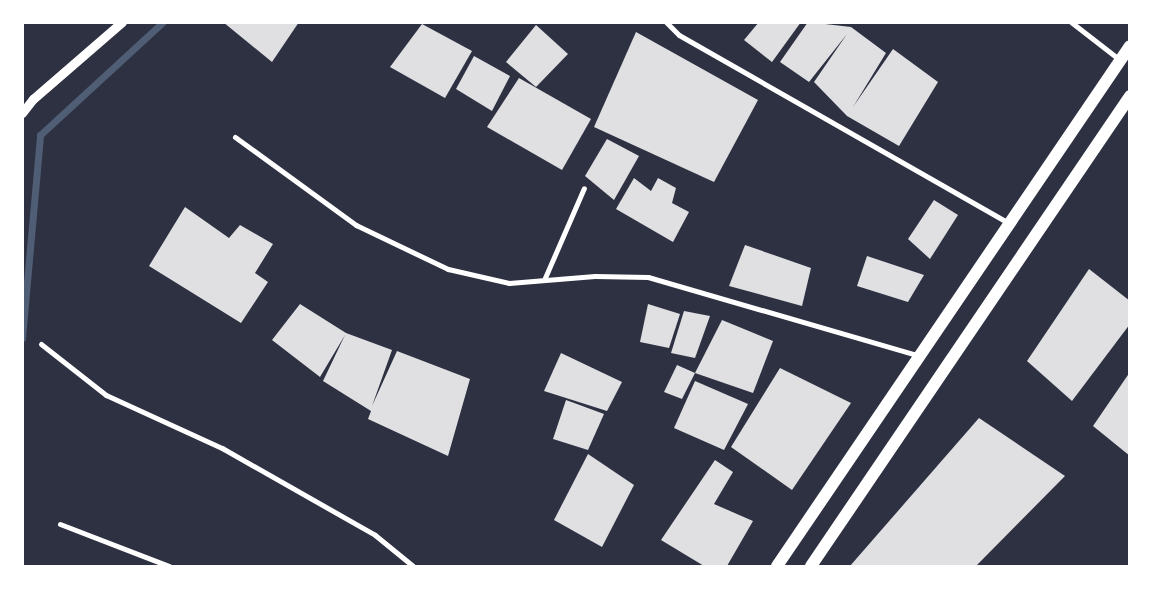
<!DOCTYPE html>
<html>
<head>
<meta charset="utf-8">
<style>
	body { margin:0 }
	#map { position:relative; width:1152px; height:589px; overflow:hidden; background:#2d3142; font-family:Rubik,sans-serif }
	div>[style] { position:absolute }
	.stream>* { height:7px; margin:-3.5px; padding:0 3.5px; transform-origin:3.5px; border-radius:3.5px; background:#4f5d75 }
	.building>* { inset:0; background:#e0e0e3 }
	.minor>* { height:5px; margin:-2.5px; padding:0 2.5px; transform-origin:2.5px; border-radius:2.5px; background:#fff }
	.tertiary>* { height:9px; margin:-4.5px; padding:0 4.5px; transform-origin:4.5px; border-radius:4.5px; background:#fff }
	.primary>* { height:12px; margin:-6px; padding:0 6px; transform-origin:6px; border-radius:6px; background:#fff }
	span { translate:-50% -50%; white-space:nowrap; text-align:center; line-height:1.15; -webkit-text-stroke:4px #fff; paint-order:stroke }
	.frame { position:absolute; inset:0; border:24px solid #fff; pointer-events:none }
</style>
</head>
<body>
<div id="map">
	<div class="stream">
		<div style="left:22px;top:338px;width:204px;rotate:-84.9deg"></div>
		<div style="left:40px;top:135px;width:167px;rotate:-42.6deg"></div>
	</div>
	<div class="building">
		<div style="clip-path:polygon(223px 22px,299px 22px,272px 62px)"></div>
		<div style="clip-path:polygon(759px 22px,801px 22px,772px 62px,744px 40px)"></div>
		<div style="clip-path:polygon(808px 22px,851px 27px,886px 53px,853px 107px,893px 49px,938px 82px,899px 146px,847px 116px,814px 82px,847px 34px,809px 82px,780px 62px)"></div>
		<div style="clip-path:polygon(422px 24px,472px 51px,445px 98px,390px 67px)"></div>
		<div style="clip-path:polygon(536px 25px,568px 54px,536px 87px,506px 62px)"></div>
		<div style="clip-path:polygon(636px 32px,758px 100px,714px 182px,594px 127px)"></div>
		<div style="clip-path:polygon(474px 56px,510px 76px,492px 111px,456px 89px)"></div>
		<div style="clip-path:polygon(519px 78px,591px 119px,562px 170px,487px 127px)"></div>
		<div style="clip-path:polygon(607px 139px,639px 156px,614px 200px,585px 176px)"></div>
		<div style="clip-path:polygon(634px 178px,651px 191px,658px 178px,676px 188px,672px 203px,689px 212px,673px 242px,616px 209px)"></div>
		<div style="clip-path:polygon(934px 200px,958px 215px,930px 259px,908px 239px)"></div>
		<div style="clip-path:polygon(185px 207px,229px 238px,240px 225px,273px 244px,255px 273px,268px 282px,241px 323px,149px 266px)"></div>
		<div style="clip-path:polygon(745px 245px,811px 268px,802px 306px,729px 286px)"></div>
		<div style="clip-path:polygon(867px 256px,924px 275px,908px 302px,857px 286px)"></div>
		<div style="clip-path:polygon(1089px 269px,1130px 301px,1130px 324px,1072px 401px,1027px 361px)"></div>
		<div style="clip-path:polygon(300px 304px,346px 333px,392px 350px,372px 406px,397px 351px,470px 379px,448px 456px,368px 419px,371px 411px,323px 381px,345px 335px,320px 377px,272px 340px)"></div>
		<div style="clip-path:polygon(648px 304px,680px 314px,669px 348px,640px 342px)"></div>
		<div style="clip-path:polygon(684px 311px,710px 316px,695px 358px,671px 353px)"></div>
		<div style="clip-path:polygon(722px 320px,773px 341px,753px 393px,695px 373px)"></div>
		<div style="clip-path:polygon(561px 353px,622px 382px,607px 411px,544px 391px)"></div>
		<div style="clip-path:polygon(677px 365px,695px 373px,682px 399px,664px 392px)"></div>
		<div style="clip-path:polygon(780px 368px,851px 403px,792px 490px,731px 447px)"></div>
		<div style="clip-path:polygon(1130px 372px,1130px 456px,1093px 426px)"></div>
		<div style="clip-path:polygon(695px 381px,748px 404px,724px 450px,674px 428px)"></div>
		<div style="clip-path:polygon(566px 400px,604px 414px,588px 450px,553px 439px)"></div>
		<div style="clip-path:polygon(979px 418px,1065px 476px,976px 566px,850px 566px)"></div>
		<div style="clip-path:polygon(588px 454px,634px 485px,602px 547px,554px 520px)"></div>
		<div style="clip-path:polygon(715px 460px,733px 472px,714px 504px,753px 521px,727px 566px,704px 566px,661px 540px)"></div>
	</div>
	<div class="minor">
		<div style="left:666px;top:22px;width:18px;rotate:45deg"></div>
		<div style="left:679px;top:35px;width:381px;rotate:29.7deg"></div>
		<div style="left:1071px;top:22px;width:62px;rotate:37.8deg"></div>
		<div style="left:235px;top:137px;width:150px;rotate:36deg"></div>
		<div style="left:356px;top:225px;width:102px;rotate:25.6deg"></div>
		<div style="left:448px;top:269px;width:63px;rotate:12.9deg"></div>
		<div style="left:509px;top:283px;width:86px;rotate:-4.7deg"></div>
		<div style="left:595px;top:276px;width:53px;rotate:1.1deg"></div>
		<div style="left:648px;top:277px;width:283px;rotate:16.2deg"></div>
		<div style="left:544px;top:280px;width:100px;rotate:-66.5deg"></div>
		<div style="left:41px;top:344px;width:83px;rotate:38.1deg"></div>
		<div style="left:106px;top:395px;width:128px;rotate:24.6deg"></div>
		<div style="left:222px;top:448px;width:176px;rotate:29.6deg"></div>
		<div style="left:375px;top:535px;width:49px;rotate:39.2deg"></div>
		<div style="left:60px;top:524px;width:117px;rotate:21.1deg"></div>
	</div>
	<div class="tertiary">
		<div style="left:22px;top:113px;width:18px;rotate:-52deg"></div>
		<div style="left:33px;top:99px;width:118px;rotate:-40.9deg"></div>
	</div>
	<div class="primary">
		<div style="left:777px;top:566px;width:628px;rotate:-55.83deg"></div>
		<div style="left:811px;top:566px;width:568px;rotate:-55.83deg"></div>
	</div>
	<div class="frame"></div>
</div>
</body>
</html>
